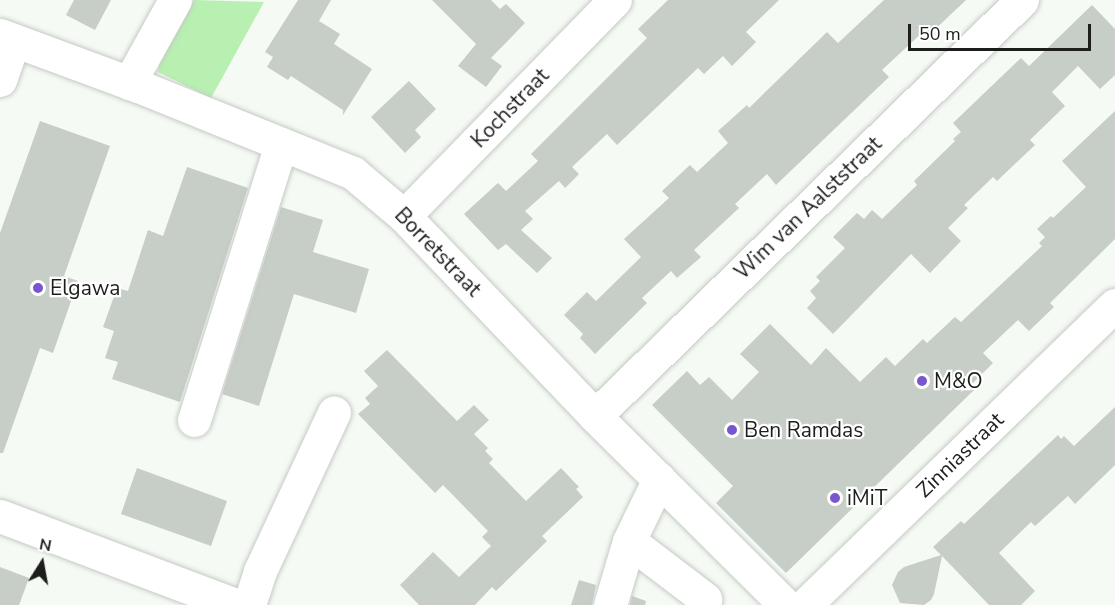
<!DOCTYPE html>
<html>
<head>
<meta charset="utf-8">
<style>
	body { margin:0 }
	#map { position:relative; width:1115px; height:605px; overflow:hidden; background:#f5faf4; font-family:"Nunito Sans",sans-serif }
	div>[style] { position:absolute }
	.green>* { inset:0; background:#b7f0b1 }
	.building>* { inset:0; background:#c7cdc7 }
	.roads { filter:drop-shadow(0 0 2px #c5cac4) drop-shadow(0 0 2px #c5cac4) }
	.minor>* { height:33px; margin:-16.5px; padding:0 16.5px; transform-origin:16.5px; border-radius:16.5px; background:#fff }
	.dots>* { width:16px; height:16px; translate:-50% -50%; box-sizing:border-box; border:3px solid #fff; border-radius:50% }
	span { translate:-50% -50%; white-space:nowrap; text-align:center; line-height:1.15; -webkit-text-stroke:4.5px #fff; paint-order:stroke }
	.street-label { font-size:21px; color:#1c1e1c }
	.poi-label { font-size:21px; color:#1c1e1c }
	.left { translate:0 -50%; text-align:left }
	.north { position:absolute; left:12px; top:533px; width:60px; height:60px; -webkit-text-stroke:4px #fff; paint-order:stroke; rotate:11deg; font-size:16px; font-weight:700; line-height:24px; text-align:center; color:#1c1e1c }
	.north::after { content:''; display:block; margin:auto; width:21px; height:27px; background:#1c1e1c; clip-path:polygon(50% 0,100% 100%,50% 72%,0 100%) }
	.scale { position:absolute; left:908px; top:24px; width:183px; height:27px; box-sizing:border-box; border:3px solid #1c1e1c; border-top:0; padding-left:8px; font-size:18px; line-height:21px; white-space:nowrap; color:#1c1e1c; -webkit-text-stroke:4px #fff; paint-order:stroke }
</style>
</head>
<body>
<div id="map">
	<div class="green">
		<div style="clip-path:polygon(194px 0,264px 2px,211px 98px,158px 72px,161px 57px)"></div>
	</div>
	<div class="building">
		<div style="clip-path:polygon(74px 0,111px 0,95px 30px,66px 15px)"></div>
		<div style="clip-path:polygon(298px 0,331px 0,319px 21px,340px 34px,334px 44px,372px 69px,343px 115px,343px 110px,291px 76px,288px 80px,267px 67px,273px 57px,265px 52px)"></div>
		<div style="clip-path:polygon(432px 0,491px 0,500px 9px,506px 4px,525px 23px,491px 58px,502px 66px,486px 87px,458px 66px,476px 44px)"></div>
		<div style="clip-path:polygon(668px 0,779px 0,746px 32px,756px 42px,732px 66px,723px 56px,704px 74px,698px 68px,617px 145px,607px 134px,572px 167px,579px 174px,565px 188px,559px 181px,525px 211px,533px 219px,521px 230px,552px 258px,537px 273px,506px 244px,498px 250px,464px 214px,498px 183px,506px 191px,538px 161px,531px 154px,647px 38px,638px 29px)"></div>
		<div style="clip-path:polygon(884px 0,966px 0,929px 35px,925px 30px,882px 70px,889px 77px,776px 185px,767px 174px,735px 204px,739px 208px,694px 250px,701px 257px,677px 278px,671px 271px,642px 298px,647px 303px,595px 354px,580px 338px,583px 334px,564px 315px,587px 292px,596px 301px,641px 257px,624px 239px,669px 198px,662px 191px,690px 165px,697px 172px,728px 143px,718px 131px,747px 105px,749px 108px,827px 32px,838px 43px)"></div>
		<div style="clip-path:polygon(1092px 5px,1115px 29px,1115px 75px,1100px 89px,1078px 66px,1052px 92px,1065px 106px,1030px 140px,1035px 145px,997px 181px,993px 177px,964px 205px,968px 208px,948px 228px,961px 241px,930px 273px,911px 254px,833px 334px,807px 308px,816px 298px,810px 291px,820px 281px,816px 277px,845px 248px,833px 237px,857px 213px,864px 219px,872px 210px,882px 219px,917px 185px,914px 181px,955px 141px,953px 139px,961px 132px,953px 123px,1021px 58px,1029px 66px)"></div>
		<div style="clip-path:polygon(409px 81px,436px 109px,415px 130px,421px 137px,405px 153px,371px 117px)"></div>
		<div style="clip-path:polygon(1115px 111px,1115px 239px,1050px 303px,1054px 307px,1029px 331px,1018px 320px,983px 353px,993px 363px,970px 386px,974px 390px,786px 573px,716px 503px,733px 486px,652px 405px,687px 371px,700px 385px,709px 377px,732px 400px,759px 372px,740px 354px,770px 324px,811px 365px,826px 348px,860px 382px,886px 357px,895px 366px,923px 339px,927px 343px,955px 317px,961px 322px,1042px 246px,1039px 243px,1045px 237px,1037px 229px,1051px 216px,1053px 218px,1086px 187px,1062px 161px)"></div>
		<div style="clip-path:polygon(40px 121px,110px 146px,64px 276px,78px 281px,53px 353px,40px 348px,3px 453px,0 453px,0 233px)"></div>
		<div style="clip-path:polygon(187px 167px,248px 188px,180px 402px,112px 379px,118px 362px,105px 358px,114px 331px,103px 327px,117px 288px,128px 291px,148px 230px,163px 236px)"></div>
		<div style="clip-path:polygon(281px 207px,323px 220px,313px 252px,369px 269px,356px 313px,294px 294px,259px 406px,222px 394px)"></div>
		<div style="clip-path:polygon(387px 350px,457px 421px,474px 405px,489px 420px,474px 434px,488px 448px,485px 451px,493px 459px,489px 463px,526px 501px,561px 468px,579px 487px,576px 489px,583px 497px,542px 536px,547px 541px,496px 591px,492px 587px,475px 605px,419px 605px,400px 585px,433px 552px,459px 577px,491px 546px,482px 537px,488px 531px,443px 485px,435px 493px,358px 414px,370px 404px,365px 398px,378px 386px,364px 371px)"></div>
		<div style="clip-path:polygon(1115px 407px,1115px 465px,1075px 504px,1068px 496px,1035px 526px,1031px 522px,999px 553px,1035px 591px,1021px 605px,989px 605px,942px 556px,934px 594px,931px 600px,924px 605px,900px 603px,892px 585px,898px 572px,904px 567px,941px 555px,933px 547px,961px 521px,964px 524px,1058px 435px,1061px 439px,1064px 436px,1074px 446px)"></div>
		<div style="clip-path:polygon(137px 468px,227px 501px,211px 546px,121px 514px)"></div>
		<div style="clip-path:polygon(0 567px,29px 578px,19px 605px,0 605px)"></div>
		<div style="clip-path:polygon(579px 580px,596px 585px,592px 605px,571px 605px)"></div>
		<div style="clip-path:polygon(632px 596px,646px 601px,645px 605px,630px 605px)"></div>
	</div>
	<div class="roads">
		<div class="minor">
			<div style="left:0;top:35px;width:147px;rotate:20.3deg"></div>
			<div style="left:138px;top:86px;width:232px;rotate:22deg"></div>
			<div style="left:353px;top:173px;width:67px;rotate:40.1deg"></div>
			<div style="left:404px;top:216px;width:277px;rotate:46.3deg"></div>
			<div style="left:595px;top:416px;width:268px;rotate:44.8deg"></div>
			<div style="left:0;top:80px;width:42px;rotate:-70.7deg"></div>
			<div style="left:129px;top:83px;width:95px;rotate:-61deg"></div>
			<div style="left:404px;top:216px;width:302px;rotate:-45.7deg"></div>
			<div style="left:595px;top:416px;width:596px;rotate:-44.25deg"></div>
			<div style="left:194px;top:420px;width:289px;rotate:-72.5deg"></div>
			<div style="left:0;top:516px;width:251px;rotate:20.7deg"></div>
			<div style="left:629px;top:541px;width:96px;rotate:37.3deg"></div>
			<div style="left:249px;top:605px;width:36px;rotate:-72deg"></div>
			<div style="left:260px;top:571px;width:175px;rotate:-65deg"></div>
			<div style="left:610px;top:605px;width:67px;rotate:-73.5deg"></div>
			<div style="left:629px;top:541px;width:69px;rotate:-64.2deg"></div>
			<div style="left:805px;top:605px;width:431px;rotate:-44.1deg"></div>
		</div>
	</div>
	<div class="dots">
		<div style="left:38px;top:288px;background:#7856d0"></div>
		<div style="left:922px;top:381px;background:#7856d0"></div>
		<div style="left:732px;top:430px;background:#7856d0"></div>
		<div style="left:835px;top:498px;background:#7856d0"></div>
	</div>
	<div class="street-label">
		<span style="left:510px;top:108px;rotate:-46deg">Kochstraat</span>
		<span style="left:808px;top:208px;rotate:-44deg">Wim van Aalststraat</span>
		<span style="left:438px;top:252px;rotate:46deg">Borretstraat</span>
		<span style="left:960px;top:455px;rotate:-44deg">Zinniastraat</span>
	</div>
	<div class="poi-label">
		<span class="left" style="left:50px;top:288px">Elgawa</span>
		<span class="left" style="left:934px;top:381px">M&amp;O</span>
		<span class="left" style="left:744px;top:430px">Ben Ramdas</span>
		<span class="left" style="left:847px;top:498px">iMiT</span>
	</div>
	<div class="north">N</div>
	<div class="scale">50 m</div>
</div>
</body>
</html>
